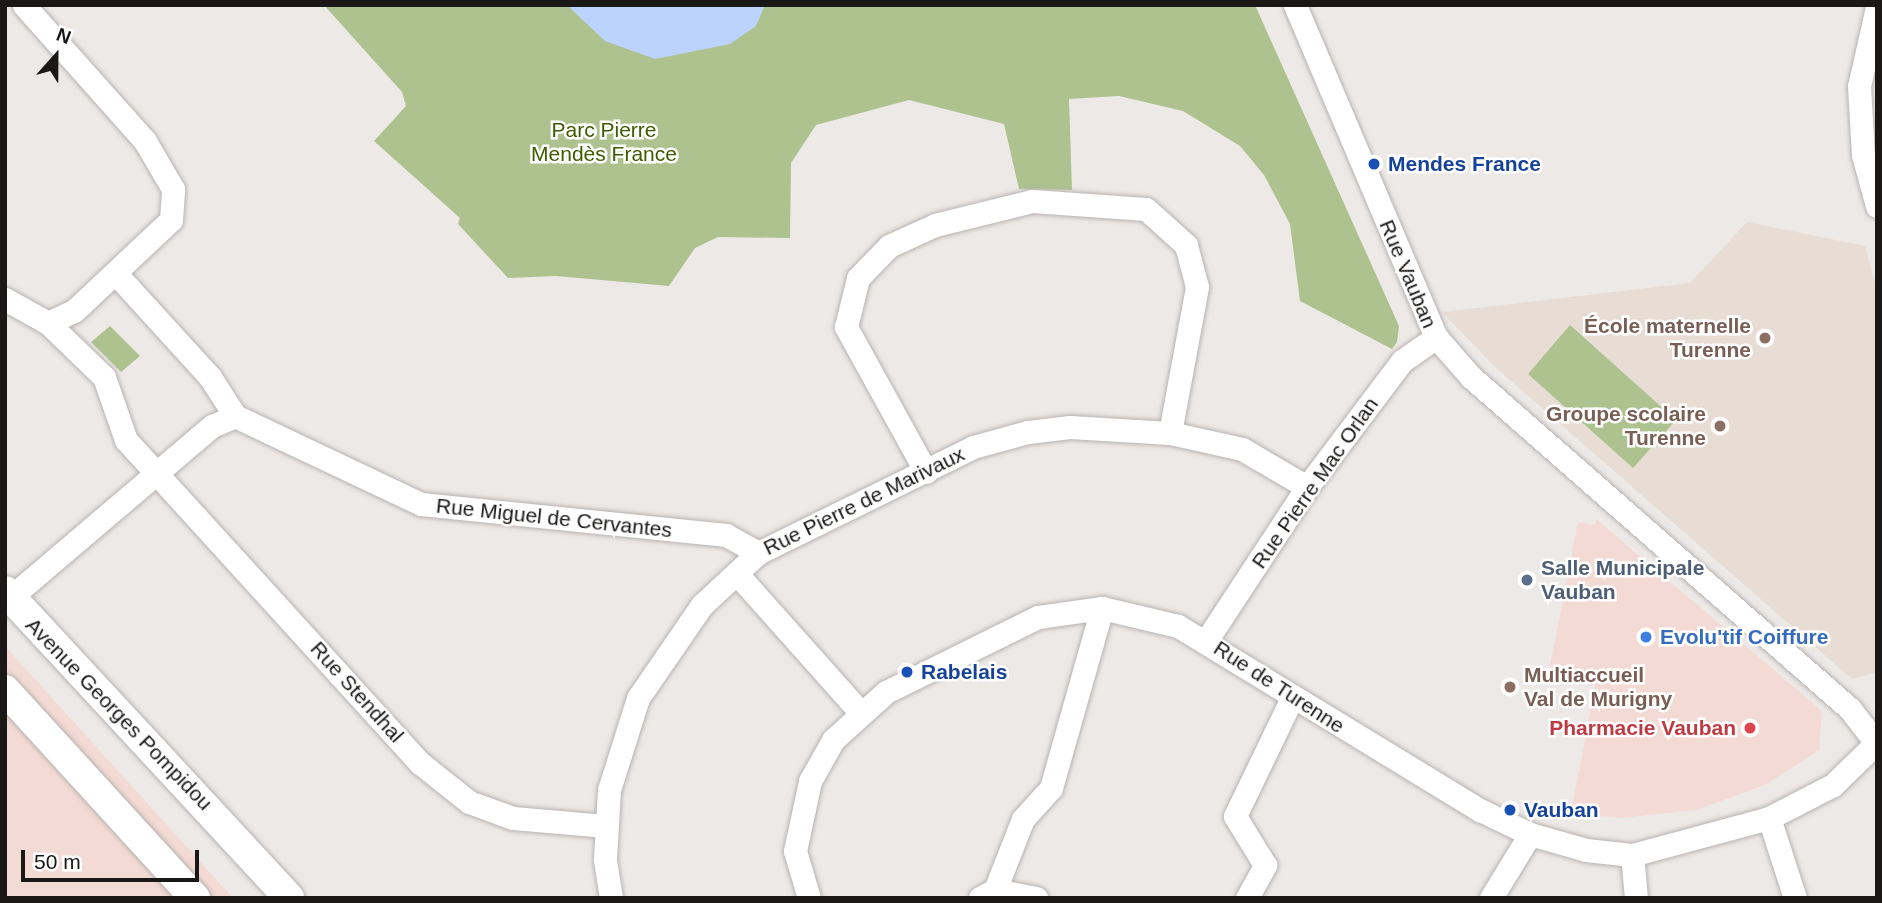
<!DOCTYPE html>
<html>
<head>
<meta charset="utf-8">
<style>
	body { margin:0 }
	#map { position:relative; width:1882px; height:903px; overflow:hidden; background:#ede9e7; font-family:Helvetica,sans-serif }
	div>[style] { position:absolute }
	.commercial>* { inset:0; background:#f4dad4 }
	.built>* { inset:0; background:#e7ddd5 }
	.green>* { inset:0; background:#adc28f }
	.water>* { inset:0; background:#bcd3fe }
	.roads { filter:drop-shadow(0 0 2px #b7b3b1) drop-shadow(0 0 2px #b7b3b1) }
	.minor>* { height:23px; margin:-11.5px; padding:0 11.5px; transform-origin:11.5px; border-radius:11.5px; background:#fff }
	.major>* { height:30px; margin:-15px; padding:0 15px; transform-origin:15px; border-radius:15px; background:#fff }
	.dots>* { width:19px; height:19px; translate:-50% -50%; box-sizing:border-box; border:4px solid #fff; border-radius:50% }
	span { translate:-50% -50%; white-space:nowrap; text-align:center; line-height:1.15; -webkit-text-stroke:5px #fff; paint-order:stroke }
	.park-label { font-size:21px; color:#415b01 }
	.transit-label { font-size:21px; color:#164399; font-weight:700 }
	.left { translate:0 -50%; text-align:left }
	.street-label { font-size:21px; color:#191817 }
	.education-label { font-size:21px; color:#785e54; font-weight:700 }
	.right { translate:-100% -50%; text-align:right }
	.service-label { font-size:21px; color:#4e5e75; font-weight:700 }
	.shop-label { font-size:21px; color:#366cbe; font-weight:700 }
	.health-label { font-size:21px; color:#be3a42; font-weight:700 }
	.frame { position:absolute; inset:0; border:7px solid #191817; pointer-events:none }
	.north { position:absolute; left:21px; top:21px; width:70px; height:70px; -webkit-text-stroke:5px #fff; paint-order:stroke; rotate:21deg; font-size:19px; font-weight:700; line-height:28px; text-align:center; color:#191817 }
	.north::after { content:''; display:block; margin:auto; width:24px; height:32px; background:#191817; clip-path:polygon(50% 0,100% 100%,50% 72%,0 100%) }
	.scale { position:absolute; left:21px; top:850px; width:178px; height:32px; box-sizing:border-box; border:4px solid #191817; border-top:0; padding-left:9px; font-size:21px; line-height:24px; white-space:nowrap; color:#191817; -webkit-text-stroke:5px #fff; paint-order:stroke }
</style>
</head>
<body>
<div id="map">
	<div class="commercial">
		<div style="clip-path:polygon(1596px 519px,1822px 711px,1819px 750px,1765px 785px,1696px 810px,1621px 818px,1571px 813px,1597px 676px,1550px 666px,1578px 522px,1595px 525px)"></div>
		<div style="clip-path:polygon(5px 646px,233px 898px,5px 898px)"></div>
	</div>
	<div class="built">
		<div style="clip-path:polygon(1747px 222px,1865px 246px,1877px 291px,1877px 672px,1852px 679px,1494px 366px,1442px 312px,1690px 283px)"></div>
	</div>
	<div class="green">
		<div style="clip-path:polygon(324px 5px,1255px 5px,1399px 326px,1397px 342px,1392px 349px,1300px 301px,1290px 224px,1264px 175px,1240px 146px,1183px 111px,1119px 96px,1069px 99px,1072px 190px,1019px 189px,1004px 124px,909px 100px,816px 125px,791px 163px,790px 238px,718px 237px,695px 248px,669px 286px,556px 276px,508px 278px,458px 224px,460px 218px,374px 141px,406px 106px,402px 92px)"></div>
		<div style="clip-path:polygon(1570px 325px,1676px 420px,1633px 468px,1528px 374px)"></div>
		<div style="clip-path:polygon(110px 326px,140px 356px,121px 372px,91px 342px)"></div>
	</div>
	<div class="water">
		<div style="clip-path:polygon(567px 5px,765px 5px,756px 26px,730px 44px,655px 59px,605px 41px)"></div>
	</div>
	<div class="roads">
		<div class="minor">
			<div style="left:1295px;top:5px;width:361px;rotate:67deg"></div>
			<div style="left:1436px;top:337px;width:53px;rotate:48.8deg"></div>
			<div style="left:1471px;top:377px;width:504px;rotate:41.22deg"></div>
			<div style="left:1850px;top:709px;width:44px;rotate:52.4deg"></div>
			<div style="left:1877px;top:7px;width:81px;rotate:102.8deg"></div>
			<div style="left:1859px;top:86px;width:69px;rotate:86.7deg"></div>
			<div style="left:1863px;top:155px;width:53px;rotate:74.6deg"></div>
			<div style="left:118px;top:276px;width:137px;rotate:47.7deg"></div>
			<div style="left:210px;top:377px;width:46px;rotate:57.3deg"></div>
			<div style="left:5px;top:299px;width:49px;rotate:29.2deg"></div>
			<div style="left:48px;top:323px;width:29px;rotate:-25deg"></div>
			<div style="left:74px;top:311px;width:133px;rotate:-43.2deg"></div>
			<div style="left:171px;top:220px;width:31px;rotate:-86deg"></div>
			<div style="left:173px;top:189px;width:56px;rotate:-120.3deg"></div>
			<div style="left:145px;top:141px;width:182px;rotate:-131.7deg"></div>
			<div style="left:48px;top:323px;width:78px;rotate:44deg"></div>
			<div style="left:104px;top:377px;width:67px;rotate:70.8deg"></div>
			<div style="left:126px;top:440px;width:437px;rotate:47.7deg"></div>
			<div style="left:420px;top:763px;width:63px;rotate:38.5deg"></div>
			<div style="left:469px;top:802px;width:47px;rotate:20deg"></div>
			<div style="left:513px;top:818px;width:93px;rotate:4.9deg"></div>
			<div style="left:926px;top:472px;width:166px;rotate:-118.9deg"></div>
			<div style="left:846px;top:327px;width:50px;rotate:-76.2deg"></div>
			<div style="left:858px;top:278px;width:45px;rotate:-45.9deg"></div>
			<div style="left:889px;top:246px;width:51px;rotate:-24.5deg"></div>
			<div style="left:935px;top:225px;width:100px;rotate:-13.9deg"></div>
			<div style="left:1032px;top:201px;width:114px;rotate:4deg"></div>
			<div style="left:1146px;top:209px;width:54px;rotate:42deg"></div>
			<div style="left:1186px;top:245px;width:43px;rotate:75.3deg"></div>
			<div style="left:1197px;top:287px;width:148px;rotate:100.5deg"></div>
			<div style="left:737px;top:574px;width:183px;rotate:48.3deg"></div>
			<div style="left:5px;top:602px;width:272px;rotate:-40.4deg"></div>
			<div style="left:212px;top:426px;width:25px;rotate:-23deg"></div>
			<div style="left:235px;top:416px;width:206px;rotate:25.3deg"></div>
			<div style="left:421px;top:504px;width:307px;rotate:5.8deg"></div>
			<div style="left:726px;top:535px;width:37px;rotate:29deg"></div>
			<div style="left:1206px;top:641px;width:184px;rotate:-56.7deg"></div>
			<div style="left:1307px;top:487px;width:158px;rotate:-53deg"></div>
			<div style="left:1402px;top:361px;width:42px;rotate:-35.2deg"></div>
			<div style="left:1769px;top:818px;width:84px;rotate:72deg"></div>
			<div style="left:1632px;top:855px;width:43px;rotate:84.7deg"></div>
			<div style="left:995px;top:890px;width:76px;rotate:-68.5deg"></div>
			<div style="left:1023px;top:819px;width:42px;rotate:-47.9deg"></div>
			<div style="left:1051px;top:788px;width:187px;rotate:-74.2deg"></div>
			<div style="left:611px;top:898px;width:39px;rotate:-99deg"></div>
			<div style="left:605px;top:859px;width:69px;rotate:-86.7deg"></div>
			<div style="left:609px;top:790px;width:96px;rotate:-72.5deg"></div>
			<div style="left:638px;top:698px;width:113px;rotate:-55.5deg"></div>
			<div style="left:702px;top:605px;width:76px;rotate:-42.9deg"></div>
			<div style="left:758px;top:553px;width:240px;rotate:-26.2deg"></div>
			<div style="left:973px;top:447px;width:57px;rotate:-15.3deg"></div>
			<div style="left:1028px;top:432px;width:42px;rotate:-6.8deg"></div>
			<div style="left:1070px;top:427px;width:100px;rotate:3.4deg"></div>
			<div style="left:1170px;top:433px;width:74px;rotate:12.5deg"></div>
			<div style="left:1242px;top:449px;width:75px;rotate:30.3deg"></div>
			<div style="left:809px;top:898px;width:49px;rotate:-106.6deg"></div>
			<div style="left:795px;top:851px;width:72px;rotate:-77.9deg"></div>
			<div style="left:810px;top:781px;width:47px;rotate:-60.7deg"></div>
			<div style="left:833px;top:740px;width:72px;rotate:-42.2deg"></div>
			<div style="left:886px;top:692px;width:169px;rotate:-26.3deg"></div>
			<div style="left:1038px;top:617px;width:65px;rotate:-8deg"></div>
			<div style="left:1102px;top:608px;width:78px;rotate:13.3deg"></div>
			<div style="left:1178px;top:626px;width:354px;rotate:31.4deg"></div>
			<div style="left:1480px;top:810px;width:55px;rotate:25.6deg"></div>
			<div style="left:1530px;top:834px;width:58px;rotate:15.9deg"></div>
			<div style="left:1586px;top:850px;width:46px;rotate:6.2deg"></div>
			<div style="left:1632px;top:855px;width:142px;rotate:-15.1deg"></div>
			<div style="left:1769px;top:818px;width:72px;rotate:-27.3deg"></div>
			<div style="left:1833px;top:785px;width:62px;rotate:-44.3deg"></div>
			<div style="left:980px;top:898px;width:17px;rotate:-28deg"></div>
			<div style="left:995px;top:890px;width:42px;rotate:11deg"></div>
			<div style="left:1247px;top:898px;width:38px;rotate:-61deg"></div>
			<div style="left:1265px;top:865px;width:57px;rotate:-121.5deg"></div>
			<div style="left:1235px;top:816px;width:131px;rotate:-64.2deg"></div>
			<div style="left:1491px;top:898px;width:75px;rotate:-58.6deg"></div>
		</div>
		<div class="major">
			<div style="left:5px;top:591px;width:418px;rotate:47.2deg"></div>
			<div style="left:5px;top:690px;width:282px;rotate:47.6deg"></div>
		</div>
	</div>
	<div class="dots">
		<div style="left:1374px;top:164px;background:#1a4fb4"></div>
		<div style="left:1765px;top:338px;background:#8d6e63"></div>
		<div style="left:1720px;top:426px;background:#8d6e63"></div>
		<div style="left:1527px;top:580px;background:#5c6f8a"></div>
		<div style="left:1646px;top:637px;background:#3f7fe0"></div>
		<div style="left:907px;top:672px;background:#1a4fb4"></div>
		<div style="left:1510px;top:687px;background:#8d6e63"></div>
		<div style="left:1750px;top:728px;background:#e0444e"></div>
		<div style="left:1510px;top:810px;background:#1a4fb4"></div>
	</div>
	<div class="park-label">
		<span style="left:604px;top:142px">Parc Pierre<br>Mendès France</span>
	</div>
	<div class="transit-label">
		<span class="left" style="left:1388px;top:164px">Mendes France</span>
		<span class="left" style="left:921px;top:672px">Rabelais</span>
		<span class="left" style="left:1524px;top:810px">Vauban</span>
	</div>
	<div class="street-label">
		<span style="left:1408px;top:274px;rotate:67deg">Rue Vauban</span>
		<span style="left:1315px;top:483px;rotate:-55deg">Rue Pierre Mac Orlan</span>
		<span style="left:864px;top:501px;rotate:-26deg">Rue Pierre de Marivaux</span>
		<span style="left:554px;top:518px;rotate:6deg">Rue Miguel de Cervantes</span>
		<span style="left:1279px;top:687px;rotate:33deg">Rue de Turenne</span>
		<span style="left:357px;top:692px;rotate:48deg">Rue Stendhal</span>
		<span style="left:119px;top:714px;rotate:46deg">Avenue Georges Pompidou</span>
	</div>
	<div class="education-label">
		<span class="right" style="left:1751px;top:338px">École maternelle<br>Turenne</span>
		<span class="right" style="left:1706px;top:426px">Groupe scolaire<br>Turenne</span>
		<span class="left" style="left:1524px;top:687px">Multiaccueil<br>Val de Murigny</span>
	</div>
	<div class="service-label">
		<span class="left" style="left:1541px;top:580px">Salle Municipale<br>Vauban</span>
	</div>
	<div class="shop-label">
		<span class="left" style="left:1660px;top:637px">Evolu'tif Coiffure</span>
	</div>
	<div class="health-label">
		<span class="right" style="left:1736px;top:728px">Pharmacie Vauban</span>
	</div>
	<div class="frame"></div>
	<div class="north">N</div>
	<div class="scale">50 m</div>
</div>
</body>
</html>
